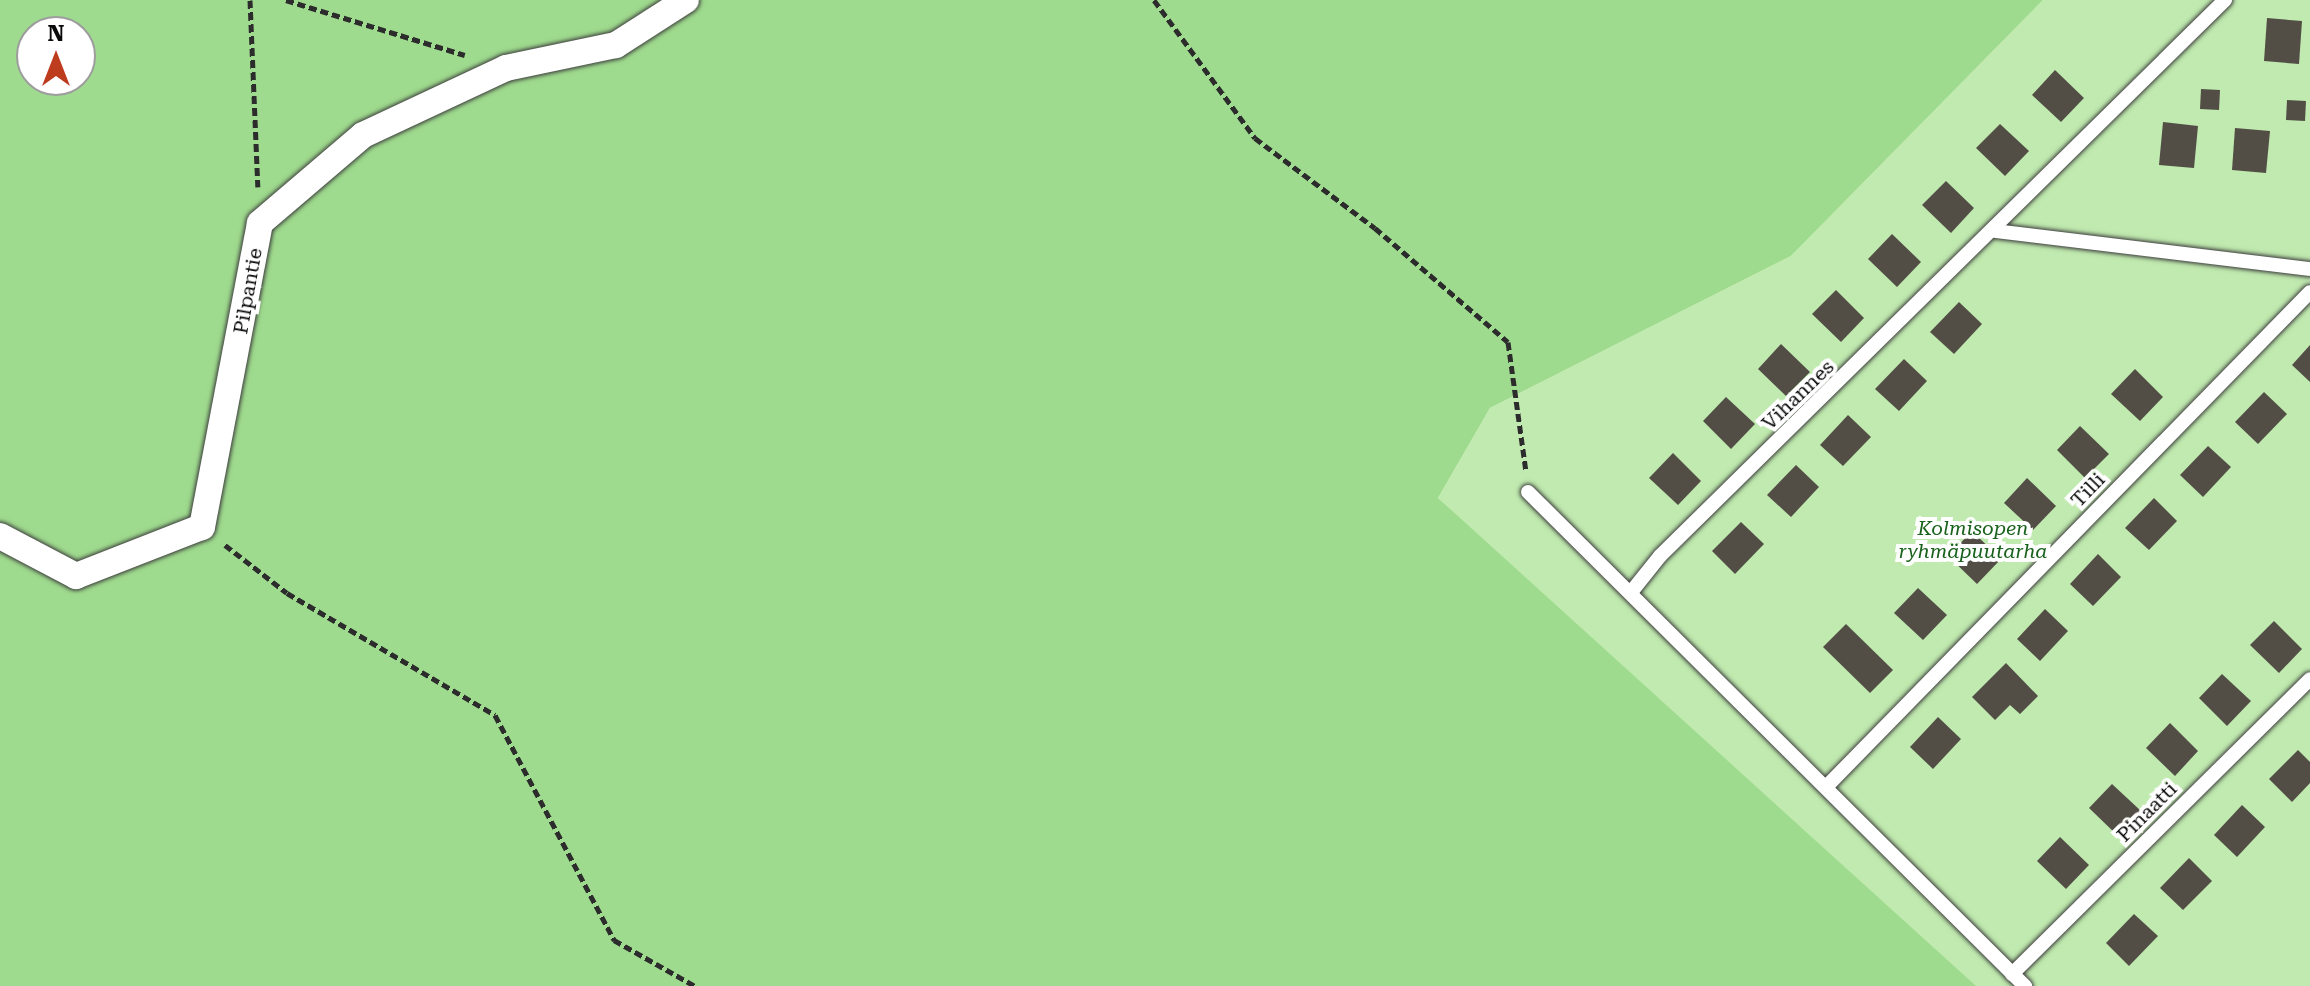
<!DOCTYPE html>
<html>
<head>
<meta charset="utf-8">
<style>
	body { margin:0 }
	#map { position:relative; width:2310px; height:986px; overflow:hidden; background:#feffe6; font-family:"Roboto Serif",serif }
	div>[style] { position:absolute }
	.green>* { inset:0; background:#c0eaaf }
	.forest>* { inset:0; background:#9fdb8e }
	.building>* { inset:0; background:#524e46 }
	.path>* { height:5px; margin-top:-2.5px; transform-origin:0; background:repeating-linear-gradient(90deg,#2c2c2c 0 8px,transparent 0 12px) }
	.roads { filter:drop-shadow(0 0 2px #3d3d3d) drop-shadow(0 0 2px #3d3d3d) }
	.service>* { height:14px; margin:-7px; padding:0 7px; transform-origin:7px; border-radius:7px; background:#fff }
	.minor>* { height:26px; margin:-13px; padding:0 13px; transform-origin:13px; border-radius:13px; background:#fff }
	span { translate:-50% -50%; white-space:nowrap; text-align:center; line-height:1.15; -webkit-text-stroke:8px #fff; paint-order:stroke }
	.street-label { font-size:20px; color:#0a0a0a }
	.park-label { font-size:20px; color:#19621b; font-style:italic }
	.north { position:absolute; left:16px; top:16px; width:80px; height:80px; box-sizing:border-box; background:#fff; border:2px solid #9d9d9d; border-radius:50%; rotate:0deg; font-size:22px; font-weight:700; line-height:32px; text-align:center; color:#0a0a0a }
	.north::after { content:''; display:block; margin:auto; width:28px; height:36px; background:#bd3c1e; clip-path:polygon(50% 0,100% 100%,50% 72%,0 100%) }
</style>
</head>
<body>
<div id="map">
	<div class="green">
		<div style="clip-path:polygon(2043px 0,2310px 0,2310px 986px,1954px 986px,1438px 498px,1490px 408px,1791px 256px)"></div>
	</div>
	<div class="forest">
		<div style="clip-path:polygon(evenodd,0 0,2043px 0,1791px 256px,1490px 408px,1438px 498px,1976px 986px,0 986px,0 0,32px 32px,80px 32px,80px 80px,32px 80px,32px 32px)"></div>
	</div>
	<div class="building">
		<div style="clip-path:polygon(2267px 18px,2302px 21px,2299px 64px,2264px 61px)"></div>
		<div style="clip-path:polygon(2055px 70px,2084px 98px,2061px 122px,2032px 95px)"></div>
		<div style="clip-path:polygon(2201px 89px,2220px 90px,2219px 110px,2200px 109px)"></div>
		<div style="clip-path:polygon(2287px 100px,2306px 101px,2305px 121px,2286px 120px)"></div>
		<div style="clip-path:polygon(2163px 122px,2198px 126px,2194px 168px,2159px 165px)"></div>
		<div style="clip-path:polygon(2000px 124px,2029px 151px,2005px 176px,1976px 148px)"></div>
		<div style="clip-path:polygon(2235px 128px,2270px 131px,2266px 173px,2232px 170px)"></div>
		<div style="clip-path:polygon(1946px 181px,1974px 208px,1951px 233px,1922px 205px)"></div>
		<div style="clip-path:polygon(1892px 234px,1921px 262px,1897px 287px,1868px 259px)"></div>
		<div style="clip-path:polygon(1836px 290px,1864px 318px,1841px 342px,1812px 314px)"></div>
		<div style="clip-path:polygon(1959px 302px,1982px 324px,1954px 354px,1930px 332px)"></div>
		<div style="clip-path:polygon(1781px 344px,1810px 372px,1786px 396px,1758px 369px)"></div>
		<div style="clip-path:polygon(2310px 345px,2310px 382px,2292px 365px)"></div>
		<div style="clip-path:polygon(1904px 359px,1927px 381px,1899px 411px,1875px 389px)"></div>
		<div style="clip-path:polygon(2135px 369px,2163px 397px,2140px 421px,2111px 394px)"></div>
		<div style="clip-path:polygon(2264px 392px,2287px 414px,2258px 444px,2235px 422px)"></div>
		<div style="clip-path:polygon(1726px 397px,1755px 424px,1731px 449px,1703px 421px)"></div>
		<div style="clip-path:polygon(1848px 415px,1871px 437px,1843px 466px,1820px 445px)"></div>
		<div style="clip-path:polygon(2080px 426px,2109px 454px,2085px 478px,2057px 450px)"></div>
		<div style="clip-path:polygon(2208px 446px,2231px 467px,2203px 497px,2180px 475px)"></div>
		<div style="clip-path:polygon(1673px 453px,1701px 481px,1678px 505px,1649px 478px)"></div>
		<div style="clip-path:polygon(1796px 465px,1819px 487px,1791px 517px,1767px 495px)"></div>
		<div style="clip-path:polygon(2027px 478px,2056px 506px,2033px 530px,2004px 503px)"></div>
		<div style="clip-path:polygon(2154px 498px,2177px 521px,2149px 550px,2125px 528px)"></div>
		<div style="clip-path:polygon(1741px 522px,1764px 544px,1735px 574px,1712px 551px)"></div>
		<div style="clip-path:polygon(1972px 531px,2001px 559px,1977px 584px,1948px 556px)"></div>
		<div style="clip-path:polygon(2098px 554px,2121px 577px,2093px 606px,2070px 584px)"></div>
		<div style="clip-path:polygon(1918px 588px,1947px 615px,1923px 640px,1894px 613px)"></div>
		<div style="clip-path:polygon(2045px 609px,2068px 631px,2040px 661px,2017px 639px)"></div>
		<div style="clip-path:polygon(2274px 621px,2302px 649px,2279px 673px,2250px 645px)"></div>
		<div style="clip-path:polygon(1846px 624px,1893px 670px,1870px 693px,1823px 647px)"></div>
		<div style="clip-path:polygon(2006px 663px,2038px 696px,2020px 714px,2010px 705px,1995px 720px,1972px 697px)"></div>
		<div style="clip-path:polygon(2222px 674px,2251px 701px,2227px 726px,2199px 698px)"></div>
		<div style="clip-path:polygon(1938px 717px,1961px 739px,1933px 769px,1910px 747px)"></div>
		<div style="clip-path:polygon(2170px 723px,2198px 751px,2175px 776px,2146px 748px)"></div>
		<div style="clip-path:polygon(2298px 750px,2310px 762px,2310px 783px,2292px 802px,2269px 779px)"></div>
		<div style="clip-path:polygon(2112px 784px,2141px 811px,2117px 835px,2089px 808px)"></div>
		<div style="clip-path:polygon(2242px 805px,2265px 827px,2237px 857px,2214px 835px)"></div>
		<div style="clip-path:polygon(2060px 837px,2089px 865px,2066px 889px,2037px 861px)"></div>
		<div style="clip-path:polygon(2189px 858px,2212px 881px,2183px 910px,2160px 888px)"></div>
		<div style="clip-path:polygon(2134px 914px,2158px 936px,2129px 966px,2106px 943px)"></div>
	</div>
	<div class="path">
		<div style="left:250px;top:0;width:187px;rotate:87.6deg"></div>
		<div style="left:286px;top:0;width:187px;rotate:17.1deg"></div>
		<div style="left:1154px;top:0;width:171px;rotate:53.8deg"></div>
		<div style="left:1255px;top:138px;width:150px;rotate:36.9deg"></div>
		<div style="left:1375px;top:228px;width:175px;rotate:40.6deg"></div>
		<div style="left:1508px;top:342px;width:130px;rotate:82.1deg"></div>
		<div style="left:225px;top:545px;width:78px;rotate:37.7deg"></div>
		<div style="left:287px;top:593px;width:241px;rotate:30.4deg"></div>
		<div style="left:495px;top:715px;width:255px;rotate:62.1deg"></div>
		<div style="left:614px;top:940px;width:93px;rotate:29.6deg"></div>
	</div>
	<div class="roads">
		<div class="service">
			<div style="left:1995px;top:231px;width:317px;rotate:6.9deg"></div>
			<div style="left:1528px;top:492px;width:701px;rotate:44.83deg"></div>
			<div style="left:1632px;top:591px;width:45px;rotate:-51.3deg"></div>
			<div style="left:1660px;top:556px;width:793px;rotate:-44.54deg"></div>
			<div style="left:1828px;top:785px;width:689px;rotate:-45.65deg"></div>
			<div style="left:2012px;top:974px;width:419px;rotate:-44.7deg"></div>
		</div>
		<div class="minor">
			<div style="left:0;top:536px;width:86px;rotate:27.8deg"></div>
			<div style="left:76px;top:576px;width:135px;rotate:-21.3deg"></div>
			<div style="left:202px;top:527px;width:309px;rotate:-79.2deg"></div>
			<div style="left:260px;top:223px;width:135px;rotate:-40.5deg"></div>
			<div style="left:363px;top:135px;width:158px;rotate:-25.1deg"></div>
			<div style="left:506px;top:68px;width:112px;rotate:-11.8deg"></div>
			<div style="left:616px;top:45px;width:83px;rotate:-32.7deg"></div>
		</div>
	</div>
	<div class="street-label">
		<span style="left:248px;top:291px;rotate:-80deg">Pilpantie</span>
		<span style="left:1798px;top:395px;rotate:-44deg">Vihannes</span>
		<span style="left:2088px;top:490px;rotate:-46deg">Tilli</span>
		<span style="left:2147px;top:812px;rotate:-45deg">Pinaatti</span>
	</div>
	<div class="park-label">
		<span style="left:1973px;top:540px">Kolmisopen<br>ryhmäpuutarha</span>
	</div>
	<div class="north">N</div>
</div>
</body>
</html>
